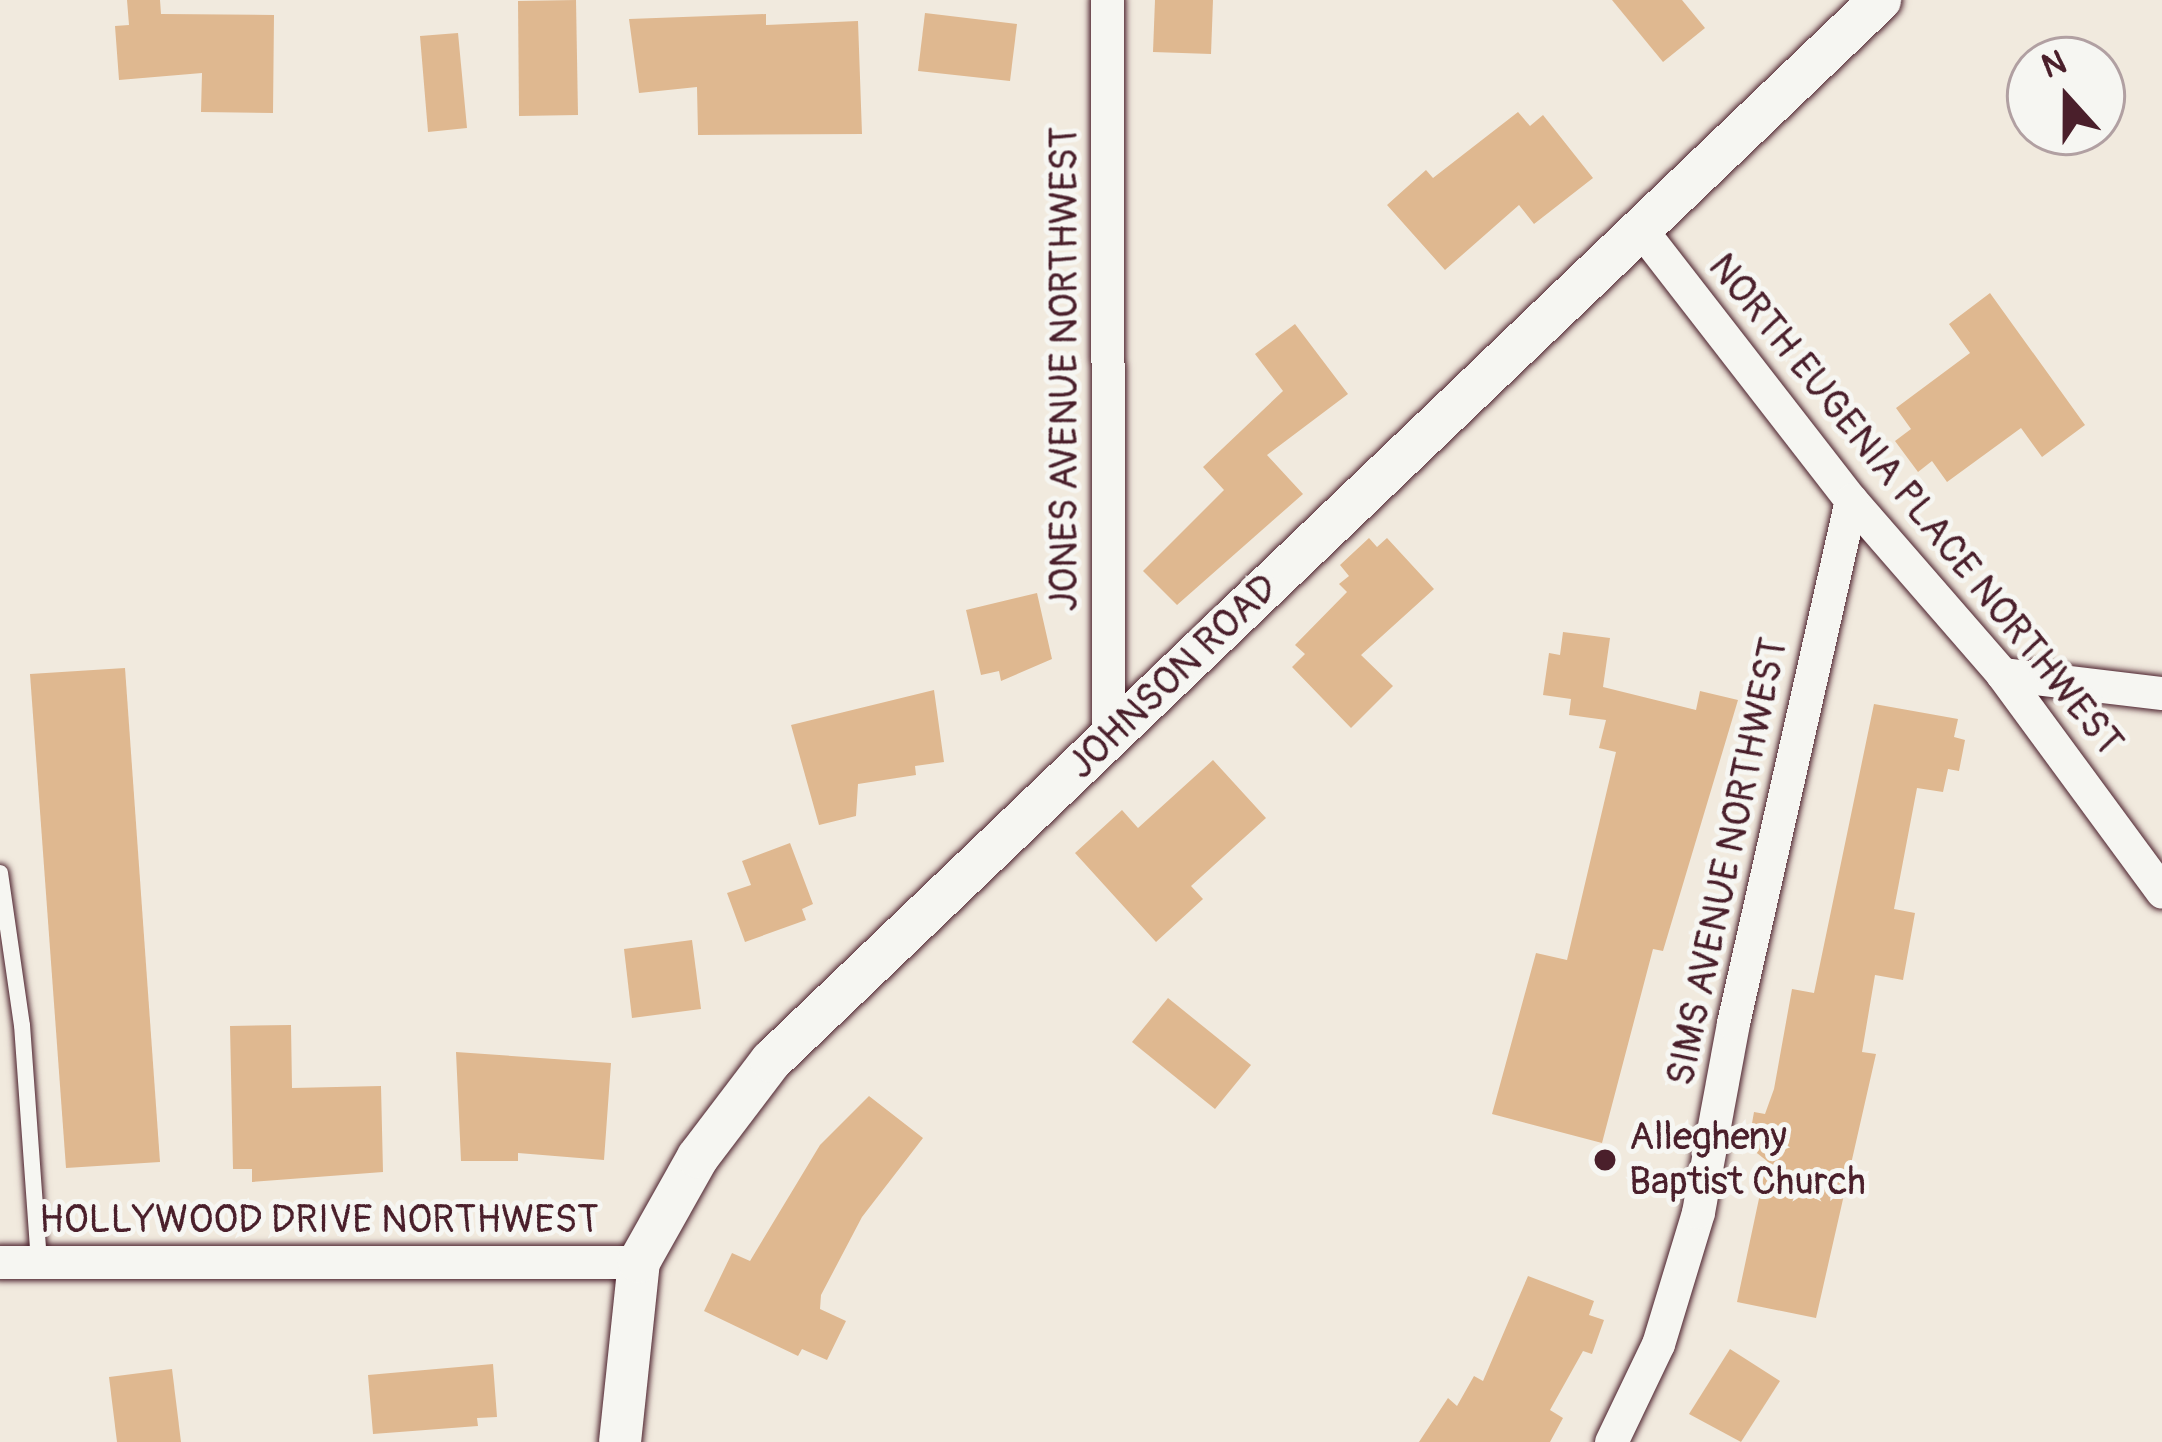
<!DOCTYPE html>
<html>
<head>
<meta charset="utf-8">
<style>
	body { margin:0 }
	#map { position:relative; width:2162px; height:1442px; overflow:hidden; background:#f1eade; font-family:Pangolin,sans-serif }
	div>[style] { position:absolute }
	.building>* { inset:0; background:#dfb890 }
	.roads { filter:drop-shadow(0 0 3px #4a1f2b) drop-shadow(0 0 3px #4a1f2b) }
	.service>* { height:16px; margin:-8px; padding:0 8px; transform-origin:8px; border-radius:8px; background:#f6f6f2 }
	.minor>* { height:33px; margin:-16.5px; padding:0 16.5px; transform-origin:16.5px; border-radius:16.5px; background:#f6f6f2 }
	.tertiary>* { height:42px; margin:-21px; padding:0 21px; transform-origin:21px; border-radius:21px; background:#f6f6f2 }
	.dots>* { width:33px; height:33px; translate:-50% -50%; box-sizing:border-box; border:6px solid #f6f6f2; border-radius:50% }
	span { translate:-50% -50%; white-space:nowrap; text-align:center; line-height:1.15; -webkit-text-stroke:10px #f6f6f2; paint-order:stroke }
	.street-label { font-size:39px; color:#4a1f2b }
	.poi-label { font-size:39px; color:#4a1f2b }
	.left { translate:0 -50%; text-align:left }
	.north { position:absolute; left:2006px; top:36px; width:120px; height:120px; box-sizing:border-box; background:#f6f6f2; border:3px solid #b1a0a2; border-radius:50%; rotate:339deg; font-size:33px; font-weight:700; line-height:48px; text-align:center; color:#4a1f2b }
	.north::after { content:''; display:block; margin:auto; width:42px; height:54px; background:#4a1f2b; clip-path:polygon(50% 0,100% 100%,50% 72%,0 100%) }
</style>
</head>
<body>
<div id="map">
	<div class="building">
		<div style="clip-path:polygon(127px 0,160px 0,161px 14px,274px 15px,273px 113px,201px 112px,202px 73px,119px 80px,115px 26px,129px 25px)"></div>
		<div style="clip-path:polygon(576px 0,578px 115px,519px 116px,518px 1px)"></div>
		<div style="clip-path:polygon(1155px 0,1213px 0,1211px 54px,1153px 52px)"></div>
		<div style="clip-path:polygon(1612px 0,1682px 0,1705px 28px,1663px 62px)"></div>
		<div style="clip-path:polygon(925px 13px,1017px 24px,1010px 81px,918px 71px)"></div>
		<div style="clip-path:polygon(766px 14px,766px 25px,858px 21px,862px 134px,698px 135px,697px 87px,639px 93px,629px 19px)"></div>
		<div style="clip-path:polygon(458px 33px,467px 128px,428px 132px,420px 36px)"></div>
		<div style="clip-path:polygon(1518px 112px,1530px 126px,1543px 115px,1593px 178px,1534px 224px,1519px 205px,1445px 270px,1387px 205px,1426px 170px,1433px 178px)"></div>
		<div style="clip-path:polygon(1990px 293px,2085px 425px,2042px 457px,2021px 428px,1947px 482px,1932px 461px,1918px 472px,1895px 441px,1911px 429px,1896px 408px,1970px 353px,1949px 324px)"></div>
		<div style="clip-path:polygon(1295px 324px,1348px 394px,1267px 455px,1303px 494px,1177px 605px,1143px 571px,1224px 490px,1203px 467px,1283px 391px,1255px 354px)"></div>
		<div style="clip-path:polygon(1369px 538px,1377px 547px,1387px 538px,1434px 589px,1361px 655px,1393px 686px,1351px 728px,1292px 667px,1305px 654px,1295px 645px,1347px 592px,1339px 584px,1349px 576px,1340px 565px)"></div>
		<div style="clip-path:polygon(1037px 593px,1052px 659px,1001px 681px,999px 671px,981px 675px,966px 610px)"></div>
		<div style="clip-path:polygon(1563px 632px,1610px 638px,1603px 687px,1696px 710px,1700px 691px,1738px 700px,1663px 951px,1653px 949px,1602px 1143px,1492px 1114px,1536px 953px,1567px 960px,1616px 752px,1599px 748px,1606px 720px,1569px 715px,1571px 699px,1543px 695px,1549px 653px,1560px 655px)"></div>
		<div style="clip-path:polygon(125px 668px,160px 1162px,66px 1168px,30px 674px)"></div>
		<div style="clip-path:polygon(934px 690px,944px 762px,915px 766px,916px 775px,858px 784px,856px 816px,819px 825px,791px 725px)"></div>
		<div style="clip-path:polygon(1874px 704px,1958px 719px,1954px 737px,1965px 740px,1959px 771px,1948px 769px,1943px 792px,1917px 788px,1894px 909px,1915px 913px,1903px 980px,1875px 975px,1862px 1052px,1876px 1054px,1816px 1318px,1737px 1302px,1767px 1161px,1748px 1146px,1754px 1112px,1765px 1114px,1774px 1089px,1792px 989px,1814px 993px)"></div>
		<div style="clip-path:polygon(1213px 760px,1266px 818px,1191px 886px,1203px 899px,1156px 942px,1075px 853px,1122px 810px,1138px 828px)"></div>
		<div style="clip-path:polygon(790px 843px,813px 904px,802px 909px,806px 920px,745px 942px,727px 893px,751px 885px,742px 861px)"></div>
		<div style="clip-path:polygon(692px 940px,701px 1009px,632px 1018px,624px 949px)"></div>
		<div style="clip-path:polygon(1168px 998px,1251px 1065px,1215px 1109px,1132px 1042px)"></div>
		<div style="clip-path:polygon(291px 1025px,292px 1088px,381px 1086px,383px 1172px,252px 1182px,252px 1169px,233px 1169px,230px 1026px)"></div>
		<div style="clip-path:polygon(456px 1052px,611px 1063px,604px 1160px,518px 1153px,518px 1161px,461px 1161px)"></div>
		<div style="clip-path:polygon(869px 1096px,923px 1138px,862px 1217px,821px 1295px,820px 1309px,846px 1321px,827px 1360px,802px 1349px,798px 1356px,704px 1311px,732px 1253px,750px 1261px,820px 1145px)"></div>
		<div style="clip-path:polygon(1528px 1276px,1594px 1301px,1589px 1315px,1604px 1320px,1592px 1354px,1583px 1351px,1550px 1410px,1563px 1418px,1550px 1442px,1419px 1442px,1448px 1398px,1457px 1406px,1474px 1376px,1483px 1381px)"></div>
		<div style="clip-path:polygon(1730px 1349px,1780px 1381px,1741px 1442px,1689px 1414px)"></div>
		<div style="clip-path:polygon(493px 1364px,497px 1417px,477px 1418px,478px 1426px,373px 1434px,368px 1375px)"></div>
		<div style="clip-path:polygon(172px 1369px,181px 1442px,117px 1442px,109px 1377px)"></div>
	</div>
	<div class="roads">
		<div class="service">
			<div style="left:0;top:873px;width:154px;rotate:81.8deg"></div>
			<div style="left:22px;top:1025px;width:238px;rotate:85.9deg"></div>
		</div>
		<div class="minor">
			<div style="left:1107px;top:0;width:739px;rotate:89.92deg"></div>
			<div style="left:1642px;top:231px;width:341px;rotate:52.2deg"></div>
			<div style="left:1851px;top:500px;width:230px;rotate:49deg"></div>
			<div style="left:2002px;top:674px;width:270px;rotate:53.7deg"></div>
			<div style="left:2002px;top:674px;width:161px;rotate:6.8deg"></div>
			<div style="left:0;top:1262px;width:639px"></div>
			<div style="left:1611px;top:1442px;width:109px;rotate:-64.4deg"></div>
			<div style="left:1658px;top:1344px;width:138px;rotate:-73.1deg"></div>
			<div style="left:1698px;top:1212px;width:192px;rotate:-79.5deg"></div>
			<div style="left:1733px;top:1023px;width:536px;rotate:-77.29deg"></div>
		</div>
		<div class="tertiary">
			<div style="left:620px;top:1442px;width:181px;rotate:-84deg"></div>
			<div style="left:639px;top:1262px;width:120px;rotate:-60.7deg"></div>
			<div style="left:698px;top:1157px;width:121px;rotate:-52.8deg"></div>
			<div style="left:771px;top:1061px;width:1535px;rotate:-43.73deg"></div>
		</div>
	</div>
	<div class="dots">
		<div style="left:1605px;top:1160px;background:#4a1f2b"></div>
	</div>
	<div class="street-label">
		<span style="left:1065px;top:369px;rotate:-90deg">JONES AVENUE NORTHWEST</span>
		<span style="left:1915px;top:505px;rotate:51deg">NORTH EUGENIA PLACE NORTHWEST</span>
		<span style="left:1173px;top:677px;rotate:-44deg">JOHNSON ROAD</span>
		<span style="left:1728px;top:862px;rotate:-78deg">SIMS AVENUE NORTHWEST</span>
		<span style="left:319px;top:1220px">HOLLYWOOD DRIVE NORTHWEST</span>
	</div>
	<div class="poi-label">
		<span class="left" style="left:1629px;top:1160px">Allegheny<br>Baptist Church</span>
	</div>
	<div class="north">N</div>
</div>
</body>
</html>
